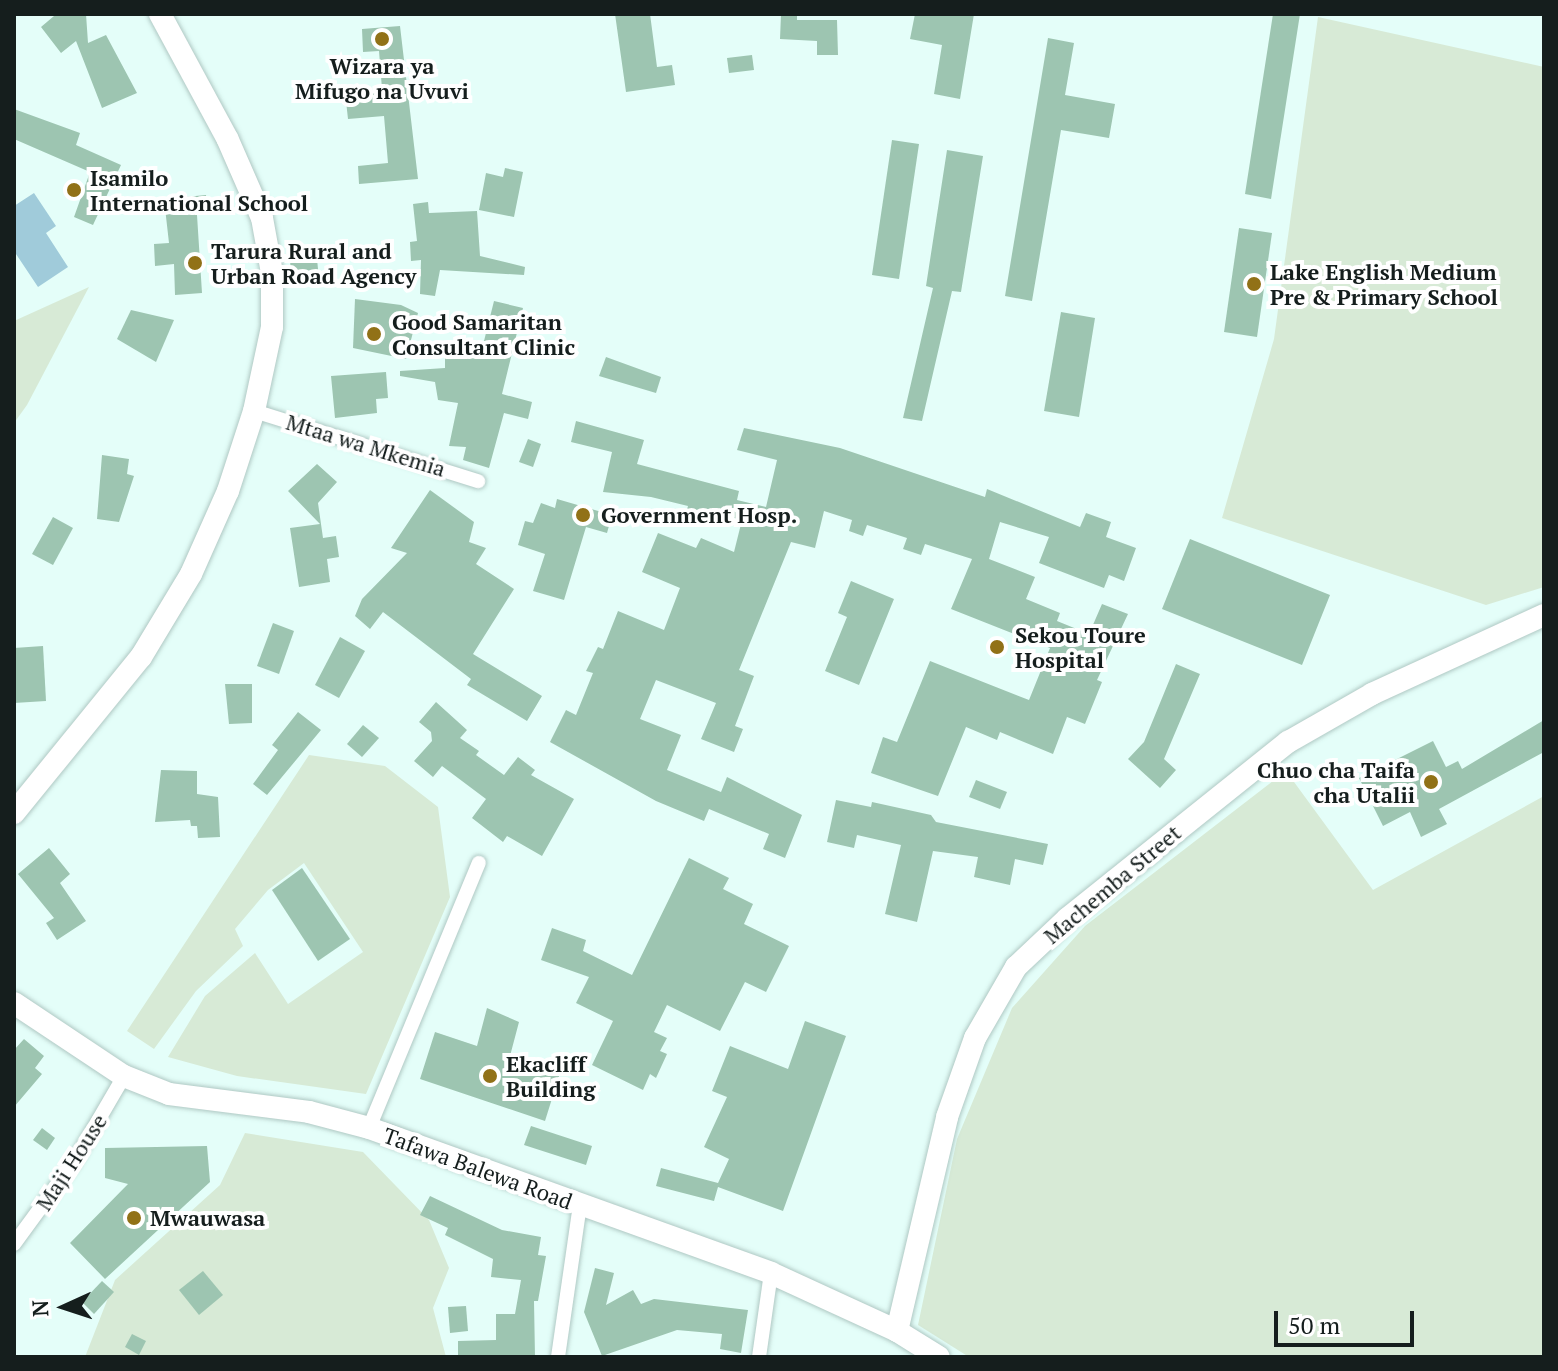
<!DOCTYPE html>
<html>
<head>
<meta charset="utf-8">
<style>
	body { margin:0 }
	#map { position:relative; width:1558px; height:1371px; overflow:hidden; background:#e4fef9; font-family:"PT Serif",serif }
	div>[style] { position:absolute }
	.green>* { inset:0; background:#d7ead6 }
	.water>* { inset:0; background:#a0cbda }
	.building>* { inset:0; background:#9dc5b1 }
	.roads { filter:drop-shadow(0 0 2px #afc8c3) drop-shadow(0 0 2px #afc8c3) }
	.street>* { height:14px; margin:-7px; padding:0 7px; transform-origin:7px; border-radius:7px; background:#fff }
	.secondary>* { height:22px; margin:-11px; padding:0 11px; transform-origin:11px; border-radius:11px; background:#fff }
	.dots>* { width:22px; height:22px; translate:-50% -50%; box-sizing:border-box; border:4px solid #fff; border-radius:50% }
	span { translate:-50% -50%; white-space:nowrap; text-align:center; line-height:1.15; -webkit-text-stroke:8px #fff; paint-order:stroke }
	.poi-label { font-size:22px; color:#151e1d; font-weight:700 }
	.left { translate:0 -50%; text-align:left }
	.right { translate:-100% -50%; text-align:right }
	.street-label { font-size:22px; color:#151e1d }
	.frame { position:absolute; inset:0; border:16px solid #151e1d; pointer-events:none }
	.north { position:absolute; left:24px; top:1267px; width:80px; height:80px; -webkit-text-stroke:6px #fff; paint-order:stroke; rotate:267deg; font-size:22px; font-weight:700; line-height:32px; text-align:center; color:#151e1d }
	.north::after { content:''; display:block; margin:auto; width:28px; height:36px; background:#151e1d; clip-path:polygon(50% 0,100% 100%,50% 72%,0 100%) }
	.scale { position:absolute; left:1274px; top:1311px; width:140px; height:36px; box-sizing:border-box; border:4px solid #151e1d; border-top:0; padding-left:10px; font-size:24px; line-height:28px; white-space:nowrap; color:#151e1d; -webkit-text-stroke:6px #fff; paint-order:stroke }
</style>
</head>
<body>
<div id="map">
	<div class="green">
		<div style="clip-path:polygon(1318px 17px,1544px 67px,1544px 587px,1486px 605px,1222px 518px,1274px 339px)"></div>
		<div style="clip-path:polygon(89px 287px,27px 405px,14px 423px,14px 321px)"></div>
		<div style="clip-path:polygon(309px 755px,385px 766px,438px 807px,450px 897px,366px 1094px,237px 1076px,168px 1057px,205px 996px,255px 953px,288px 1004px,363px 952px,304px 863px,268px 890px,235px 929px,243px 946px,196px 991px,154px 1049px,127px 1031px)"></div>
		<div style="clip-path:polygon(1286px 771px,1373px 890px,1544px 796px,1544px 1357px,969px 1357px,918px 1325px,957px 1139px,1012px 1008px,1085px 926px)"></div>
		<div style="clip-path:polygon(245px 1133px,363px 1152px,429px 1220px,449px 1268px,433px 1308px,446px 1357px,85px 1357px,115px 1280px,220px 1185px)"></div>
	</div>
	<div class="water">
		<div style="clip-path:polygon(34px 193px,56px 226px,46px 233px,68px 267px,38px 287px,14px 251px,14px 206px)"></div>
	</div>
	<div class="building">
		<div style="clip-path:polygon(86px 14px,88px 43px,106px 35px,137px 93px,102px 108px,76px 41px,61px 53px,41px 27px,54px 16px)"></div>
		<div style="clip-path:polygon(615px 14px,650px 14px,657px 67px,672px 65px,675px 85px,626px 92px)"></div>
		<div style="clip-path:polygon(781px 14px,797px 14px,797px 20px,837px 20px,838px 55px,817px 55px,817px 41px,780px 39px)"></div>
		<div style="clip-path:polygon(915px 14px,974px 14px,960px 99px,934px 94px,942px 45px,910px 39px)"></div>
		<div style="clip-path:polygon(1273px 14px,1300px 14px,1271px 199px,1245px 194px)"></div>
		<div style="clip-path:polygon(400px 26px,418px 179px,359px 184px,358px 166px,388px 163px,384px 116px,348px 119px,345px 92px,382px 89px,379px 51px,363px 52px,362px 29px)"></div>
		<div style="clip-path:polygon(1048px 38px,1074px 43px,1065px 95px,1115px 104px,1109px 138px,1061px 130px,1032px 301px,1005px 296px)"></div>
		<div style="clip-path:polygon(752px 55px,754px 70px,729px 73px,727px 58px)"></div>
		<div style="clip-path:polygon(14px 109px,80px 133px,76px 145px,121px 165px,93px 225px,74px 217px,90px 172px,14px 139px)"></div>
		<div style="clip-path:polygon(892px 140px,919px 144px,899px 279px,872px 275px)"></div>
		<div style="clip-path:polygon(947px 150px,983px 156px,961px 292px,952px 291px,922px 421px,903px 418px,933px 288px,926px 286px)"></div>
		<div style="clip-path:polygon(505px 168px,523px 172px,514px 217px,479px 210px,486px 173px,503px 177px)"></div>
		<div style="clip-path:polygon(206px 195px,208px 213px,197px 215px,202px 293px,175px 295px,174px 264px,155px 266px,154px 244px,169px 243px,164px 199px)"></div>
		<div style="clip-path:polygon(428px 202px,429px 213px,477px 211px,480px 256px,525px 267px,524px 275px,440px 270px,435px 296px,420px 294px,421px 260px,411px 261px,410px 242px,417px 241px,413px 204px)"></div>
		<div style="clip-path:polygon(1239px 228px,1272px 233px,1257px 337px,1224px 332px)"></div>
		<div style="clip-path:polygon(317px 259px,319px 279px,292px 281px,290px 261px)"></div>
		<div style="clip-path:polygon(355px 299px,401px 305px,418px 313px,406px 359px,353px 348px)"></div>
		<div style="clip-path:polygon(494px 301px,523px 308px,502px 394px,532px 402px,528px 419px,504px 413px,489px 468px,463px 460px,466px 447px,449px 446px,458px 403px,438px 400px,435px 382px,400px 376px,400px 371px,445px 368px,445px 346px,481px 353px)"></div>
		<div style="clip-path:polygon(131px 310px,174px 320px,156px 362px,117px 339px)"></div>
		<div style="clip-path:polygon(1061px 312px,1095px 318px,1079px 417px,1044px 411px)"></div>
		<div style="clip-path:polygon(606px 357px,661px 377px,656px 393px,599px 376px)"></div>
		<div style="clip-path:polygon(386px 372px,388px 398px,376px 399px,377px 413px,335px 418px,331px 376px)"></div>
		<div style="clip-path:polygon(576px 421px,644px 440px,637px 464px,739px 491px,737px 500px,766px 507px,777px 460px,737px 450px,744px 428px,840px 448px,985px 497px,987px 489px,1080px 527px,1086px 513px,1111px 522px,1106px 537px,1136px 548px,1124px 581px,1109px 575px,1104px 588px,1039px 563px,1049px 537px,1000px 522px,989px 559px,1035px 577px,1026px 599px,1060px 613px,1057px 621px,1089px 634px,1102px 604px,1128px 614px,1097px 680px,1102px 682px,1085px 724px,1067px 717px,1053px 754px,1000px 732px,997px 740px,966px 727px,938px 796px,871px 773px,883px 737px,897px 742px,930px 661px,1029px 700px,1050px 648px,951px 609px,972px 559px,925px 544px,921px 555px,903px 549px,907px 538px,867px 525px,863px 536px,849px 531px,852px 520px,824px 511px,815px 548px,791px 542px,739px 670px,754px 676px,735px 726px,743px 729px,734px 752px,701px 739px,716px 703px,656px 680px,640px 719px,681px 735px,667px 770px,721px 792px,727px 777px,802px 815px,785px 858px,763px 849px,769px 834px,709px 809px,704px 821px,656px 801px,550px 742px,566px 710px,576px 715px,593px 673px,586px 671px,598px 647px,603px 649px,618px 611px,664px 630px,680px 588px,642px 572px,658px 533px,696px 548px,701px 538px,734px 552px,742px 520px,713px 512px,711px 519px,686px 513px,688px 506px,651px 497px,603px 492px,612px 452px,571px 442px)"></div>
		<div style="clip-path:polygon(528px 439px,541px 444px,533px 467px,519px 462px)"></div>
		<div style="clip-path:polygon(102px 455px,129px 459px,127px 474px,134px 476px,119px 522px,97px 519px)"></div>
		<div style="clip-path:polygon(317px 464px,337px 482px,318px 503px,323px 538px,336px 536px,339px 557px,327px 559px,330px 582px,299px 587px,290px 528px,320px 524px,288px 491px)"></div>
		<div style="clip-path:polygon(430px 490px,474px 522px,469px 542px,486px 548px,476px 564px,514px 589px,473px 654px,542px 696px,527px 721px,467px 685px,471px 679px,383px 612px,370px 629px,355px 616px,362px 599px,407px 553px,391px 548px)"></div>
		<div style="clip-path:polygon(557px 499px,612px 515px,607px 533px,586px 527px,564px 600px,533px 591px,545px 554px,518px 545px,525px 521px,533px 523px,541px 503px,555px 508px)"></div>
		<div style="clip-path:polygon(53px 517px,73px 528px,53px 565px,32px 554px)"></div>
		<div style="clip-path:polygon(1190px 539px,1330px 595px,1302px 665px,1162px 609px)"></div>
		<div style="clip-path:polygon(851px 581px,894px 599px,859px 685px,825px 671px,847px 617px,838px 613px)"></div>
		<div style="clip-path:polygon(273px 623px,294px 631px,279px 674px,257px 666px)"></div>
		<div style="clip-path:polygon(340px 637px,365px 651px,339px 698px,315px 685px)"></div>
		<div style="clip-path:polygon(43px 646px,46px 701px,14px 703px,14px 648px)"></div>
		<div style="clip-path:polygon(1176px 664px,1200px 674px,1164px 759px,1176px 770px,1160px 788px,1128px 759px,1144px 742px)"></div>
		<div style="clip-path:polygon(225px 684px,252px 684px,252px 723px,229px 724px)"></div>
		<div style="clip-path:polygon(436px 702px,467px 730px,460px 738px,479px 751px,476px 755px,504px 775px,518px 757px,535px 770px,531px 775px,574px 799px,542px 856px,507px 836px,503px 842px,472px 818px,486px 799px,442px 766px,433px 777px,414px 761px,432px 741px,431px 732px,419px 722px)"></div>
		<div style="clip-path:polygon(298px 712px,321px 730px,267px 795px,253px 784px,278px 750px,272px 745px)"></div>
		<div style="clip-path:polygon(1544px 720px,1544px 752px,1439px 809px,1447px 824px,1421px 837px,1410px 812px,1383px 826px,1359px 778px,1433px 741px,1446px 767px,1458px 761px,1462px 769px)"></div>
		<div style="clip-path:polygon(363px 725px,379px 738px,362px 757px,347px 744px)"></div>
		<div style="clip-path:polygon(161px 770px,197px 771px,197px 794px,218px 797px,220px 837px,198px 838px,197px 826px,191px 826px,190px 820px,155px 822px)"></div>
		<div style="clip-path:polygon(976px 780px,1007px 792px,1000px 809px,969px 797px)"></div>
		<div style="clip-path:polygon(836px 800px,871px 807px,872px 802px,931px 815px,936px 822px,1048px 844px,1043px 865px,1015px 859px,1010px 885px,974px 877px,978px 857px,933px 851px,917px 922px,885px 914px,901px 845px,857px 835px,854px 848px,827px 842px)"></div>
		<div style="clip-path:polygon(49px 848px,70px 874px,60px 883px,86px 921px,57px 940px,46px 923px,54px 918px,18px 874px)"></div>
		<div style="clip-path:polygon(689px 858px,729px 878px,723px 889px,753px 904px,744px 924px,789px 946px,766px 992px,745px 982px,720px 1031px,667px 1005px,654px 1032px,667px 1038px,660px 1051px,667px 1054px,656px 1078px,650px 1074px,643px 1090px,592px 1065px,613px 1021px,576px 1003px,589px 977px,541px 960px,552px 928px,586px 940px,583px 951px,632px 975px)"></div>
		<div style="clip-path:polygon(302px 868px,350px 939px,318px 961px,272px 890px)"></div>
		<div style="clip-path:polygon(487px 1008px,519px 1022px,510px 1056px,560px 1073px,545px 1121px,420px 1079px,435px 1032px,477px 1046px)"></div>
		<div style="clip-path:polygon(805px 1021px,846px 1036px,783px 1211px,718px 1187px,714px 1201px,656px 1186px,661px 1168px,718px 1183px,729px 1159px,704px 1147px,727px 1097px,712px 1091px,730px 1046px,788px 1069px)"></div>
		<div style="clip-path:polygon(24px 1039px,44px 1056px,35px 1068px,42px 1074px,14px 1107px,14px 1050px)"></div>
		<div style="clip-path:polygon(531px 1126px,592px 1146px,586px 1165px,524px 1145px)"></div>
		<div style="clip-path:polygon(42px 1128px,55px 1138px,47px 1150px,33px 1140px)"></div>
		<div style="clip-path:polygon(207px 1146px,210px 1182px,105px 1279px,70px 1243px,128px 1184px,105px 1178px,105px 1148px)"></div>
		<div style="clip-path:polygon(430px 1196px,502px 1230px,541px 1237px,538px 1255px,546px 1256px,538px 1301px,534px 1301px,535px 1357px,458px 1357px,458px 1341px,496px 1340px,496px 1314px,515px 1314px,521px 1280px,491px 1277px,493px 1259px,445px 1235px,448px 1228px,420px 1215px)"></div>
		<div style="clip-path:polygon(595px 1268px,614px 1273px,606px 1305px,633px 1290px,641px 1304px,654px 1299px,748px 1310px,741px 1353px,720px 1349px,722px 1334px,677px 1330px,602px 1356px,584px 1312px)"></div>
		<div style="clip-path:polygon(203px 1271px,223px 1295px,199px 1315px,179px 1290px)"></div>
		<div style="clip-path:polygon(102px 1281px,114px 1292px,94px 1314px,82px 1302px)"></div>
		<div style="clip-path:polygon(466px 1306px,468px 1331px,450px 1333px,448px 1307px)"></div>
		<div style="clip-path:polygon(132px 1334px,146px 1341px,139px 1355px,125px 1347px)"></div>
	</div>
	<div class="roads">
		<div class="street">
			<div style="left:254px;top:411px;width:235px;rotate:17.4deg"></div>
			<div style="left:369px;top:1128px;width:287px;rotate:-67.5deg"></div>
			<div style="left:14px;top:1244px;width:102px;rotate:-53.8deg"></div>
			<div style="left:74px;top:1162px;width:99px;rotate:-59.8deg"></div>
			<div style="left:558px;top:1357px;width:154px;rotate:-81.8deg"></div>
			<div style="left:759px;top:1357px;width:85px;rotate:-81.9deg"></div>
		</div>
		<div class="secondary">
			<div style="left:14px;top:813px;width:201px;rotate:-50.9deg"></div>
			<div style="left:141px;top:657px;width:97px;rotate:-58.9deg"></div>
			<div style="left:191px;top:574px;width:91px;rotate:-66deg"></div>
			<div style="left:228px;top:491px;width:84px;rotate:-72deg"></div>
			<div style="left:254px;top:411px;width:86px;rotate:-77.9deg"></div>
			<div style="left:272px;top:327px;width:54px;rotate:-90deg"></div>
			<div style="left:272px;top:273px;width:56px;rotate:-100.3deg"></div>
			<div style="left:262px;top:218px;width:87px;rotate:-113.6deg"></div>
			<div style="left:227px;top:138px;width:141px;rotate:-118.4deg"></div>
			<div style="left:14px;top:1003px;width:132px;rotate:33.6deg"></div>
			<div style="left:124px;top:1076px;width:48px;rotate:21.8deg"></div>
			<div style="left:169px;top:1094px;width:141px;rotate:7.3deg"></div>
			<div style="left:309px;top:1112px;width:62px;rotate:14.9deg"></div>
			<div style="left:369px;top:1128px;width:427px;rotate:19.8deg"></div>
			<div style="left:771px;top:1273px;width:139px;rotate:24.7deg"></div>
			<div style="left:897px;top:1331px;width:49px;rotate:31.8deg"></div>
			<div style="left:897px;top:1331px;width:220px;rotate:-76.8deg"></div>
			<div style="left:947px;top:1117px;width:84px;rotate:-70.5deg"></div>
			<div style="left:975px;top:1038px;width:82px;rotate:-60deg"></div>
			<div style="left:1016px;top:967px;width:71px;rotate:-43.3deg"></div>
			<div style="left:1068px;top:918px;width:282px;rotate:-38.7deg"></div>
			<div style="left:1288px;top:742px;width:97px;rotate:-29.7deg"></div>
			<div style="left:1372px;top:694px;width:189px;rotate:-24.7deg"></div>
		</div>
	</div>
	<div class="dots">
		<div style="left:382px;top:39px;background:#917117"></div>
		<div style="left:74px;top:190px;background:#917117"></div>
		<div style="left:195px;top:263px;background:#917117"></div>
		<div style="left:1254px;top:284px;background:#917117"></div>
		<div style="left:374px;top:334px;background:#917117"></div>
		<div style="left:583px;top:515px;background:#917117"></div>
		<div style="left:997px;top:647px;background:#917117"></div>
		<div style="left:1431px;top:782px;background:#917117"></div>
		<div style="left:490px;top:1076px;background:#917117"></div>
		<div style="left:134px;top:1218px;background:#917117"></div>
	</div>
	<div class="poi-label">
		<span style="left:382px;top:78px">Wizara ya<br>Mifugo na Uvuvi</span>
		<span class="left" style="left:90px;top:190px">Isamilo<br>International School</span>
		<span class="left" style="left:211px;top:263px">Tarura Rural and<br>Urban Road Agency</span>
		<span class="left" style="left:1270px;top:284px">Lake English Medium<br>Pre &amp; Primary School</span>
		<span class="left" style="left:392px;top:334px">Good Samaritan<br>Consultant Clinic</span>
		<span class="left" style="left:601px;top:515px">Government Hosp.</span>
		<span class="left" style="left:1015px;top:647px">Sekou Toure<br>Hospital</span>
		<span class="right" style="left:1415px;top:782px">Chuo cha Taifa<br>cha Utalii</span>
		<span class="left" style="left:506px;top:1076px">Ekacliff<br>Building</span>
		<span class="left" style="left:150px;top:1218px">Mwauwasa</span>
	</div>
	<div class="street-label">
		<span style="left:366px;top:445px;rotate:17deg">Mtaa wa Mkemia</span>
		<span style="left:1112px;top:884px;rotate:-40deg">Machemba Street</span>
		<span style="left:71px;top:1162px;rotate:-57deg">Maji House</span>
		<span style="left:478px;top:1168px;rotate:20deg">Tafawa Balewa Road</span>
	</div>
	<div class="frame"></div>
	<div class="north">N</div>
	<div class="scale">50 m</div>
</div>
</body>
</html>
